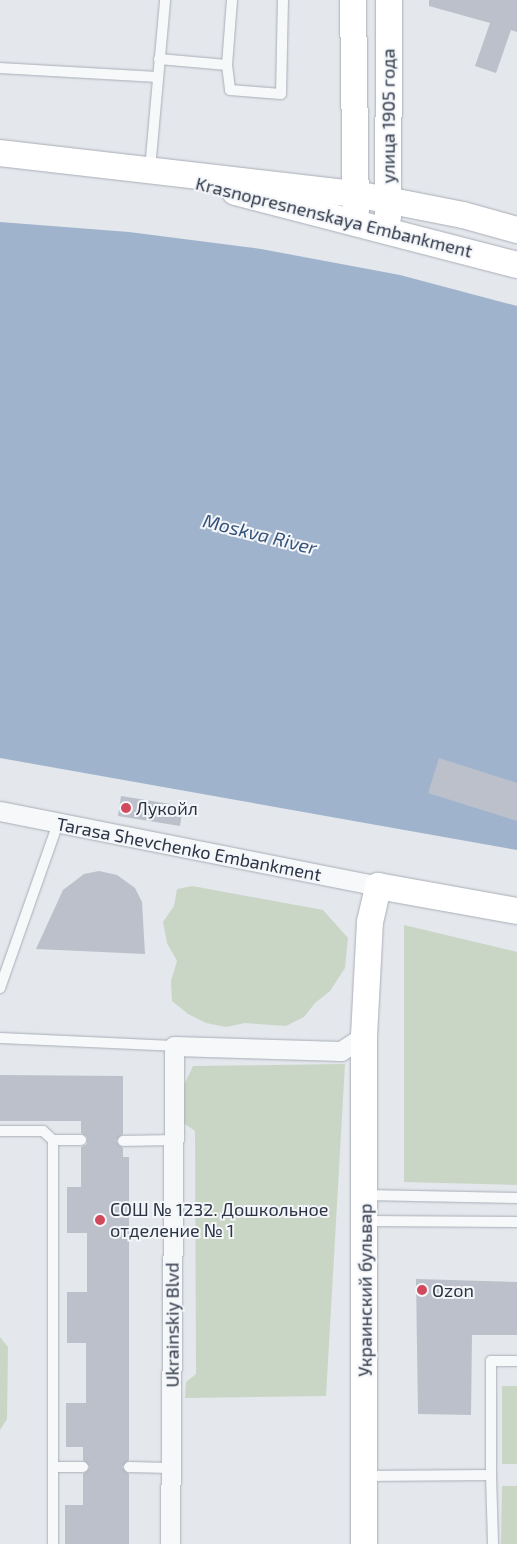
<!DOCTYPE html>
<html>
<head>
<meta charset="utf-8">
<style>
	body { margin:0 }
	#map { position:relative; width:517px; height:1544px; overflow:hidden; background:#e4e7ec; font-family:"Exo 2",sans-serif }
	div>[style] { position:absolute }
	.green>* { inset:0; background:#c9d6c5 }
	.water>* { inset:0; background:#9fb4cc }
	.building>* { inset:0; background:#bbc0ca }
	.roads { filter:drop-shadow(0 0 1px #a9aeb7) drop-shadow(0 0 1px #a9aeb7) }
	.lane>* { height:10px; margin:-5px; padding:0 5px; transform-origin:5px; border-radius:5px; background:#f7f8fa }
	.street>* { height:19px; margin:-9.5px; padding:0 9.5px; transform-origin:9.5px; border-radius:9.5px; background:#f7f8fa }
	.secondary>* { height:26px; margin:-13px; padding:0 13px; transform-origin:13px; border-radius:13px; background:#fff }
	.dots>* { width:14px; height:14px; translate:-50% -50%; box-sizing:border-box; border:2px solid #f4f6f9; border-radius:50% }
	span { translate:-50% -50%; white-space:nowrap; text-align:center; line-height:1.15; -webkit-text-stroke:4px #f4f6f9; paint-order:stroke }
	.street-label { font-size:18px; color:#2b3445 }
	.poi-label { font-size:18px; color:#2b3445 }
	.left { translate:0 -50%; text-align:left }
	.water-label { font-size:19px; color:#34527a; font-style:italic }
</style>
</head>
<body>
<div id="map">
	<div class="green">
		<div style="clip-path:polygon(192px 886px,323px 910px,348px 938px,345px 968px,330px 991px,315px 1003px,304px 1017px,286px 1026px,245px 1023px,226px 1027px,206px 1023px,188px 1014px,172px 1001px,171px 981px,177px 961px,167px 943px,163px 922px,174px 906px,177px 889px)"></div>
		<div style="clip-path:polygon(404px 925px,517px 952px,517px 1185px,404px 1182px)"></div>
		<div style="clip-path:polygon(345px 1064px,326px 1396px,185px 1398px,186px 1382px,196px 1374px,195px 1131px,182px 1122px,183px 1087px,193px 1066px)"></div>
		<div style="clip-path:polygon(0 1337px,8px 1347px,7px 1419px,0 1430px)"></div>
		<div style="clip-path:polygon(502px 1386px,517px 1386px,517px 1464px,502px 1464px)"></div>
		<div style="clip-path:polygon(502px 1486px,517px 1486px,517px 1544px,501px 1544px)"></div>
	</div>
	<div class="water">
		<div style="clip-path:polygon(0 222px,129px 232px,261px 249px,400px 275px,517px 306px,517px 850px,0 758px)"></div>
	</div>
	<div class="building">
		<div style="clip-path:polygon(429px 0,517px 0,517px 32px,511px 30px,496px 73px,475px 66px,490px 23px,429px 6px)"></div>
		<div style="clip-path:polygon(439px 758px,517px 783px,517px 821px,428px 793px)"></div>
		<div style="clip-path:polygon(121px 796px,183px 806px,180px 826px,118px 816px)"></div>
		<div style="clip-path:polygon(99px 871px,117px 875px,135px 888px,142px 902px,145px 954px,36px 949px,63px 890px,84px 874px)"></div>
		<div style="clip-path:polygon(0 1075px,123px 1076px,123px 1134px,116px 1141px,123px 1148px,123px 1157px,129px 1157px,129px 1460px,122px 1467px,129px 1474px,129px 1544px,65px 1544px,65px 1505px,83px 1505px,83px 1474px,90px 1467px,83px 1460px,83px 1447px,66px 1447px,66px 1403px,86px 1403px,86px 1343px,67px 1343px,67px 1292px,87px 1292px,87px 1233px,67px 1233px,67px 1187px,81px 1187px,81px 1147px,87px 1144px,87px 1137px,81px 1133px,81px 1121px,0 1121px)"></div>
		<div style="clip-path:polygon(416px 1279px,517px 1282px,517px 1335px,472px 1335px,471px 1415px,418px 1414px)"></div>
	</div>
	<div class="roads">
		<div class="lane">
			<div style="left:232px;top:0;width:65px;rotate:94.4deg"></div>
			<div style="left:227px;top:65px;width:25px;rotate:83deg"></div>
			<div style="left:230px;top:90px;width:51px;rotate:4.5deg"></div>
			<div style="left:281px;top:94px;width:94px;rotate:-88.8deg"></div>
			<div style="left:159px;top:59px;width:68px;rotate:5deg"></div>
			<div style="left:0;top:68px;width:157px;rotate:3.3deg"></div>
			<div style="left:150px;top:169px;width:170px;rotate:-84.9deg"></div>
			<div style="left:0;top:988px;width:175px;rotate:-70.6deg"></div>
			<div style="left:0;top:1038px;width:174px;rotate:2.6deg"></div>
			<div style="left:0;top:1131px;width:43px"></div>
			<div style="left:43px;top:1131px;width:13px;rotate:42deg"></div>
			<div style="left:123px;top:1141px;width:50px;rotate:-1.1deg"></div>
			<div style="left:365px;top:1195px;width:152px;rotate:1.1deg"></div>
			<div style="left:366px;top:1221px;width:151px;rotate:0.4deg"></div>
			<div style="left:53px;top:1467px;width:30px"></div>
			<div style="left:129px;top:1467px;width:41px;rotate:1.4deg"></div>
			<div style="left:491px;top:1475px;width:114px;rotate:-90deg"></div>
			<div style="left:491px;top:1361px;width:26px"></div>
			<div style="left:365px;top:1476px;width:126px;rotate:-0.5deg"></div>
			<div style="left:491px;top:1475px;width:69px;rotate:88.3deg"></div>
			<div style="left:53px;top:1544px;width:404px;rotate:-90deg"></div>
			<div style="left:53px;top:1140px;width:28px"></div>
		</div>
		<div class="street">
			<div style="left:0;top:811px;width:385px;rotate:11.2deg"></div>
			<div style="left:170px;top:1544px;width:498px;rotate:-89.5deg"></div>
			<div style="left:174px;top:1046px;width:167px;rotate:1.7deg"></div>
			<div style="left:341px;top:1051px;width:27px;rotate:-33deg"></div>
		</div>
		<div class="secondary">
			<div style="left:353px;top:0;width:210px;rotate:89.2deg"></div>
			<div style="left:0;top:153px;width:358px;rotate:6.6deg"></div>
			<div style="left:356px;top:194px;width:109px;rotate:11.1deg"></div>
			<div style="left:463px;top:215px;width:56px;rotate:15.5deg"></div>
			<div style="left:235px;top:192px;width:291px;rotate:14.5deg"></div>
			<div style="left:388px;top:217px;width:217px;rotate:-89.7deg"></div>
			<div style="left:364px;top:1544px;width:508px;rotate:-90deg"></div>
			<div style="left:364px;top:1036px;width:114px;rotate:-87deg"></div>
			<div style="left:370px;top:922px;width:37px;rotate:-77deg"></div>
			<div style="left:378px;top:886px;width:141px;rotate:10.2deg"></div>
		</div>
	</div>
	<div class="dots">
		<div style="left:126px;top:808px;background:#d1495b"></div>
		<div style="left:100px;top:1220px;background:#d1495b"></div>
		<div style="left:422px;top:1290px;background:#d1495b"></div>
	</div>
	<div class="street-label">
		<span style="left:388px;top:116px;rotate:-90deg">улица 1905 года</span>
		<span style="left:334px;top:217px;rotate:14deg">Krasnopresnenskaya Embankment</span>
		<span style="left:189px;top:849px;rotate:11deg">Tarasa Shevchenko Embankment</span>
		<span style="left:365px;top:1290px;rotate:-90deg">Украинский бульвар</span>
		<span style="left:172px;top:1325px;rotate:-90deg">Ukrainskiy Blvd</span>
	</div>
	<div class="poi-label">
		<span class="left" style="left:136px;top:808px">Лукойл</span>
		<span class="left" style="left:110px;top:1220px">СОШ № 1232. Дошкольное<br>отделение № 1</span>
		<span class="left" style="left:432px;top:1290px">Ozon</span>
	</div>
	<div class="water-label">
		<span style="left:260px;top:534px;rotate:14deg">Moskva River</span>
	</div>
</div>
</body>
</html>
